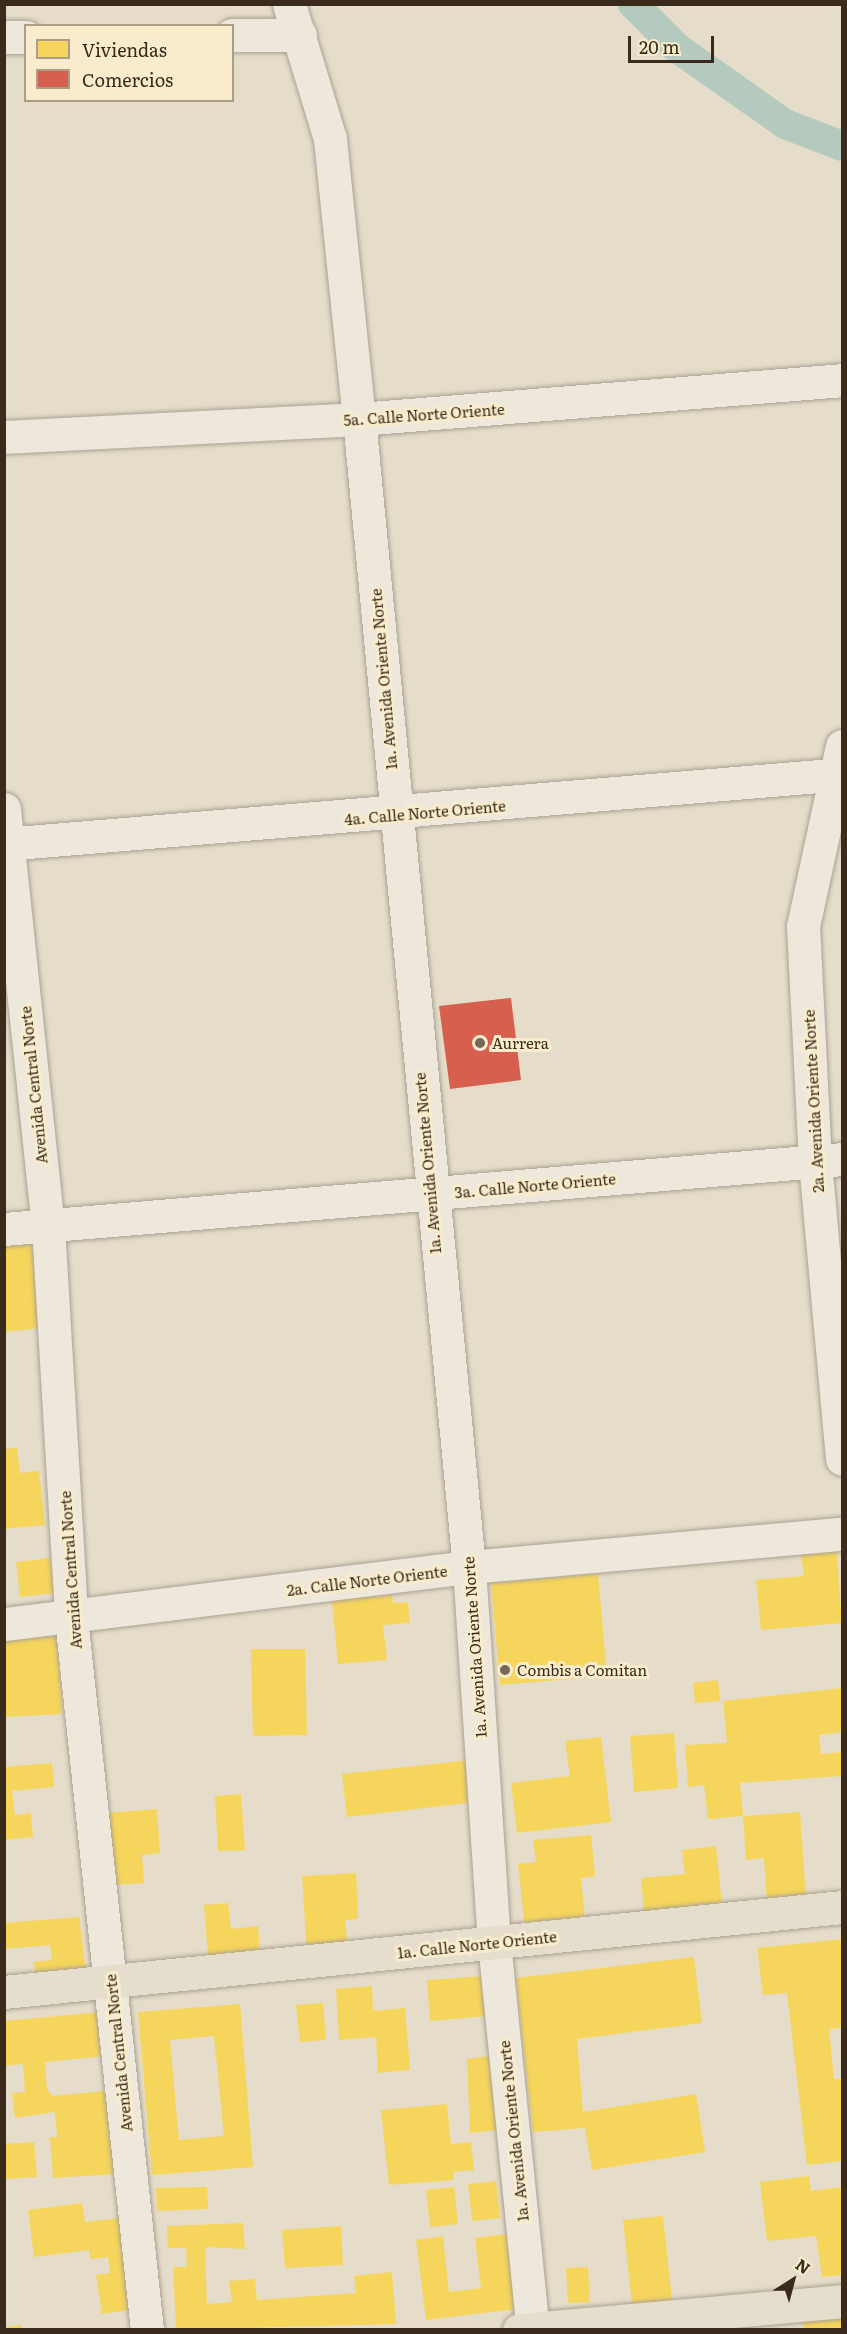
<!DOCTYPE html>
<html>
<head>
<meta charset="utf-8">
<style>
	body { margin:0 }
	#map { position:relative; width:847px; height:2334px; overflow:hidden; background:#e5ddc9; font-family:Literata,serif }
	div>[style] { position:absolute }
	.homes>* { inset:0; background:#f6d55c }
	.shops>* { inset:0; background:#d6604d }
	.canal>* { height:30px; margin:-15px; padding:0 15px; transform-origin:15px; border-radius:15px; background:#b5cabe }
	.roads { filter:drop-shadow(0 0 2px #aaa293) drop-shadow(0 0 2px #aaa293) }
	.minor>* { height:33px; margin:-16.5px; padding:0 16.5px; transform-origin:16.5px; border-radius:16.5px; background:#ede7dc }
	.major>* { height:33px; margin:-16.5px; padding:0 16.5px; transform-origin:16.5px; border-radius:16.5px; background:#e5decc }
	.dots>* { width:16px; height:16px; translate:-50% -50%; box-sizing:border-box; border:3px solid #f8eccd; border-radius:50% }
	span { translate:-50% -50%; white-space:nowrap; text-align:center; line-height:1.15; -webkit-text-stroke:6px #f8eccd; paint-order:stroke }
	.street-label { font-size:15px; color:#392a1b }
	.poi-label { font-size:15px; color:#392a1b }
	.left { translate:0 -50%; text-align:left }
	.frame { position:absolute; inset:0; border:6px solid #392a1b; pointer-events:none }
	.legend { position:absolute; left:24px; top:24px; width:210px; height:78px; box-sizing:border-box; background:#f8eccd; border:2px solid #ac9e86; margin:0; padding:8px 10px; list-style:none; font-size:18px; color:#392a1b }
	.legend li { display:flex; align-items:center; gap:12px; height:30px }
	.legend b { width:30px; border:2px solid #ac9e86 }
	.north { position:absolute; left:763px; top:2250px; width:60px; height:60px; -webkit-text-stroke:4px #f8eccd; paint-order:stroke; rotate:36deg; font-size:16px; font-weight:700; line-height:24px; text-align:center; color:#392a1b }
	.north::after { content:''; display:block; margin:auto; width:21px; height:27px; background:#392a1b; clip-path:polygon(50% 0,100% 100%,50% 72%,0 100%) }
	.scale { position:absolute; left:628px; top:36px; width:86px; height:27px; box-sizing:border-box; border:3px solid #392a1b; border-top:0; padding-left:8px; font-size:18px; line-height:21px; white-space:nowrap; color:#392a1b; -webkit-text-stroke:4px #f8eccd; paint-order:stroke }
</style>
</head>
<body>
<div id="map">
	<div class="homes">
		<div style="clip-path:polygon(31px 1240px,40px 1328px,4px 1332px,4px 1242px)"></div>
		<div style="clip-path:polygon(17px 1448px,20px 1473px,39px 1471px,45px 1525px,4px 1529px,4px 1449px)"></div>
		<div style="clip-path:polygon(836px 1543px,842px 1623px,761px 1630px,756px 1580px,804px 1576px,800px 1547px)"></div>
		<div style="clip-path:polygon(50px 1558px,55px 1593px,20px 1597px,16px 1562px)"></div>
		<div style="clip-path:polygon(598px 1574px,607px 1676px,500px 1685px,491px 1583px)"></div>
		<div style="clip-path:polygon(392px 1595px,393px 1603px,408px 1602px,410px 1623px,383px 1625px,387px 1660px,338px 1664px,332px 1600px)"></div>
		<div style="clip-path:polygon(57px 1634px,62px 1714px,4px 1717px,4px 1637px)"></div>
		<div style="clip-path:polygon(251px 1649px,305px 1649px,307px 1735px,253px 1736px)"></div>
		<div style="clip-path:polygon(718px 1680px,720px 1701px,695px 1703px,693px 1683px)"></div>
		<div style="clip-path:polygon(842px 1688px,842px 1732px,819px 1735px,821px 1754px,842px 1752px,842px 1776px,740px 1783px,743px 1816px,800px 1812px,806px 1899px,767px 1902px,764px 1858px,746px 1860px,743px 1816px,708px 1819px,704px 1785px,688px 1787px,685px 1745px,727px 1743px,723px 1701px)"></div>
		<div style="clip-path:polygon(674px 1733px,678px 1788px,634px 1792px,630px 1736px)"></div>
		<div style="clip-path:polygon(601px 1737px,611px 1822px,517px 1833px,511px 1783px,570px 1776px,565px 1741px)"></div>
		<div style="clip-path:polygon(470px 1760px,476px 1802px,347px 1817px,342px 1774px)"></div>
		<div style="clip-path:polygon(52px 1763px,54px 1787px,12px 1791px,15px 1815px,31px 1813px,33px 1837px,4px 1840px,4px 1767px)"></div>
		<div style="clip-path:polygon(241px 1794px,245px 1850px,218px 1851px,215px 1796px)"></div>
		<div style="clip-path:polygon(157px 1809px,160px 1853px,142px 1855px,144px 1883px,114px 1885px,108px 1813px)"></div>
		<div style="clip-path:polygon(591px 1835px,595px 1876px,581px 1878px,585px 1922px,525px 1928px,518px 1864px,536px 1862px,533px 1840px)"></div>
		<div style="clip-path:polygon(716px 1846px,722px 1906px,644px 1912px,641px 1878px,685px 1874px,682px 1850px)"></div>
		<div style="clip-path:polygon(356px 1873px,358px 1919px,345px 1920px,348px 1952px,307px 1954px,302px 1876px)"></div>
		<div style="clip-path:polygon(228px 1903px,231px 1929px,258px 1926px,260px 1952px,208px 1956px,204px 1905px)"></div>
		<div style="clip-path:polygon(79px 1917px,87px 1979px,36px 1984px,34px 1962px,52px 1960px,50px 1945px,4px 1949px,4px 1923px)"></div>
		<div style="clip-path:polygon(842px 1939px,842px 2028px,829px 2029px,834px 2079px,842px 2078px,842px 2161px,807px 2165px,787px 1993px,763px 1995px,757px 1948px)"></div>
		<div style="clip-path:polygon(694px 1957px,702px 2023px,577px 2039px,583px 2112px,696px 2094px,705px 2152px,592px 2170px,585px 2128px,533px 2132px,516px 1978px)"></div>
		<div style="clip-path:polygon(485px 1976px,489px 2016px,430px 2021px,427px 1980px)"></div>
		<div style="clip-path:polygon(372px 1986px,373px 2011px,405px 2008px,410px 2070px,378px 2073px,376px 2037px,339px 2040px,336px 1989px)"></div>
		<div style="clip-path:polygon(323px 2003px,326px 2040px,300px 2042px,296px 2005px)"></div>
		<div style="clip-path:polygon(evenodd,240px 2004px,253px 2167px,152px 2175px,138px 2012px,240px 2004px,214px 2036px,224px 2136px,179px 2140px,170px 2040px,214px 2036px)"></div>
		<div style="clip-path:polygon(101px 2012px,106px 2056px,45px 2062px,47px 2090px,53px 2096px,115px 2090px,116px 2174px,53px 2178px,50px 2137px,57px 2137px,55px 2112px,15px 2118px,12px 2093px,25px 2092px,23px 2064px,4px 2066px,4px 2021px)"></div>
		<div style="clip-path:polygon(497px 2055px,506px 2129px,470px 2133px,467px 2059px)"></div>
		<div style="clip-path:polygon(447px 2104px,451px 2144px,471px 2142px,474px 2170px,453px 2172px,454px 2180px,389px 2185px,381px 2110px)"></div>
		<div style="clip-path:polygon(34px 2142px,37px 2177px,4px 2179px,4px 2144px)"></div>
		<div style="clip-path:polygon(809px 2176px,811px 2191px,842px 2187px,842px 2275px,822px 2277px,816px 2236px,767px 2241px,760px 2182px)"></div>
		<div style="clip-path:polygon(496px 2181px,500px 2218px,472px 2221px,468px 2184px)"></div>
		<div style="clip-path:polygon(207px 2187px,208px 2209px,157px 2211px,156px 2188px)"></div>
		<div style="clip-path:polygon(454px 2187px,458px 2224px,430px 2227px,426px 2190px)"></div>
		<div style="clip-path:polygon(82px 2203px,85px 2222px,122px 2218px,137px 2309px,102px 2314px,96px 2275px,110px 2273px,108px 2257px,90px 2259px,89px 2250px,34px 2257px,28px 2210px)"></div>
		<div style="clip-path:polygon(663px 2216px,673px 2310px,633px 2314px,623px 2220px)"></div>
		<div style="clip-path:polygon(243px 2223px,245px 2249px,205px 2247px,207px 2304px,232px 2302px,229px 2281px,255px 2279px,257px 2300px,356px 2293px,354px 2276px,392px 2272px,396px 2324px,176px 2330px,173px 2267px,187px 2267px,186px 2248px,168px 2248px,167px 2226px)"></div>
		<div style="clip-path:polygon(341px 2226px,343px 2265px,285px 2268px,282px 2230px)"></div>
		<div style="clip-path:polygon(508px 2234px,517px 2309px,426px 2320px,416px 2240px,443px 2236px,449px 2292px,481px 2288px,475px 2238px)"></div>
		<div style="clip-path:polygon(588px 2267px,590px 2302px,568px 2303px,566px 2268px)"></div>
		<div style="clip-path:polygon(842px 2314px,842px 2330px,804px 2330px,803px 2316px)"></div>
		<div style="clip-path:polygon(21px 2325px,22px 2330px,4px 2330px,4px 2327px)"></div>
	</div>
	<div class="shops">
		<div style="clip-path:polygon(511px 998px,521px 1080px,450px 1089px,439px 1006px)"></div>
	</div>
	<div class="canal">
		<div style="left:633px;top:4px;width:62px;rotate:45deg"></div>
		<div style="left:677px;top:48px;width:132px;rotate:35.1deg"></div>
		<div style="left:785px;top:124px;width:61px;rotate:21.1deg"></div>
	</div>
	<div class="roads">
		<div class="minor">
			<div style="left:289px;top:4px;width:141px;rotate:73.1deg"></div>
			<div style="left:330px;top:139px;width:281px;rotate:84.1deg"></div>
			<div style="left:359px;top:419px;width:1153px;rotate:84.53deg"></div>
			<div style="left:469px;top:1567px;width:376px;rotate:86.2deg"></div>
			<div style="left:494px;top:1942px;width:390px;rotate:84.3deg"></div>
			<div style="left:232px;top:35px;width:68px"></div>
			<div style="left:4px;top:37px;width:22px"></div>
			<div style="left:4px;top:437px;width:355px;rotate:-2.9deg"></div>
			<div style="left:359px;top:419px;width:485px;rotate:-4.6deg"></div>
			<div style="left:842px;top:746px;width:184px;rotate:102.2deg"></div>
			<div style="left:803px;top:926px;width:236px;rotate:87.1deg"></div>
			<div style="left:815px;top:1162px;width:298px;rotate:84.8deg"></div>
			<div style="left:4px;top:809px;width:419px;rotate:84deg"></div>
			<div style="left:48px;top:1226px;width:393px;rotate:86.6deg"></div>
			<div style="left:71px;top:1618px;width:716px;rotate:83.91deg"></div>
			<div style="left:4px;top:844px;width:841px;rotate:-4.77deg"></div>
			<div style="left:4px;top:1229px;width:841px;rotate:-4.77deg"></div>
			<div style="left:4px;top:1624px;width:468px;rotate:-7deg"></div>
			<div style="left:469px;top:1567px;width:374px;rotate:-5.1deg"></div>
		</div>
		<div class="major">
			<div style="left:4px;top:1992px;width:842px;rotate:-5.79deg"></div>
			<div style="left:519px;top:2330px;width:324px;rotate:-5.1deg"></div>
		</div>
	</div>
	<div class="dots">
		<div style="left:480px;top:1043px;background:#756958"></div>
		<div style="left:505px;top:1670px;background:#756958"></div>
	</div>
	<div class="street-label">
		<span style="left:424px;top:414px;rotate:-4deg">5a. Calle Norte Oriente</span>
		<span style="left:383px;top:679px;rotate:-95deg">1a. Avenida Oriente Norte</span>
		<span style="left:425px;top:812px;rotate:-5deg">4a. Calle Norte Oriente</span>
		<span style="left:33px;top:1085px;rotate:-96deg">Avenida Central Norte</span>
		<span style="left:813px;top:1101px;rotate:-93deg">2a. Avenida Oriente Norte</span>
		<span style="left:427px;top:1163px;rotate:-95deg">1a. Avenida Oriente Norte</span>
		<span style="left:535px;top:1185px;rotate:-5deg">3a. Calle Norte Oriente</span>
		<span style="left:70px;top:1570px;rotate:-94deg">Avenida Central Norte</span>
		<span style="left:367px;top:1580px;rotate:-7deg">2a. Calle Norte Oriente</span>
		<span style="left:474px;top:1647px;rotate:-94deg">1a. Avenida Oriente Norte</span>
		<span style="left:477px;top:1944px;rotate:-6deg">1a. Calle Norte Oriente</span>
		<span style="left:118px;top:2053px;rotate:-96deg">Avenida Central Norte</span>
		<span style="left:513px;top:2131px;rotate:-96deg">1a. Avenida Oriente Norte</span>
	</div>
	<div class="poi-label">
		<span class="left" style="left:492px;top:1043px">Aurrera</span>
		<span class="left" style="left:517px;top:1670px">Combis a Comitan</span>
	</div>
	<div class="frame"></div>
	<ul class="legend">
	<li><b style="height:16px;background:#f6d55c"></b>Viviendas</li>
	<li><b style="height:16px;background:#d6604d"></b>Comercios</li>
	</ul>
	<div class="north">N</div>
	<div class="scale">20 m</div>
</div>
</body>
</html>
